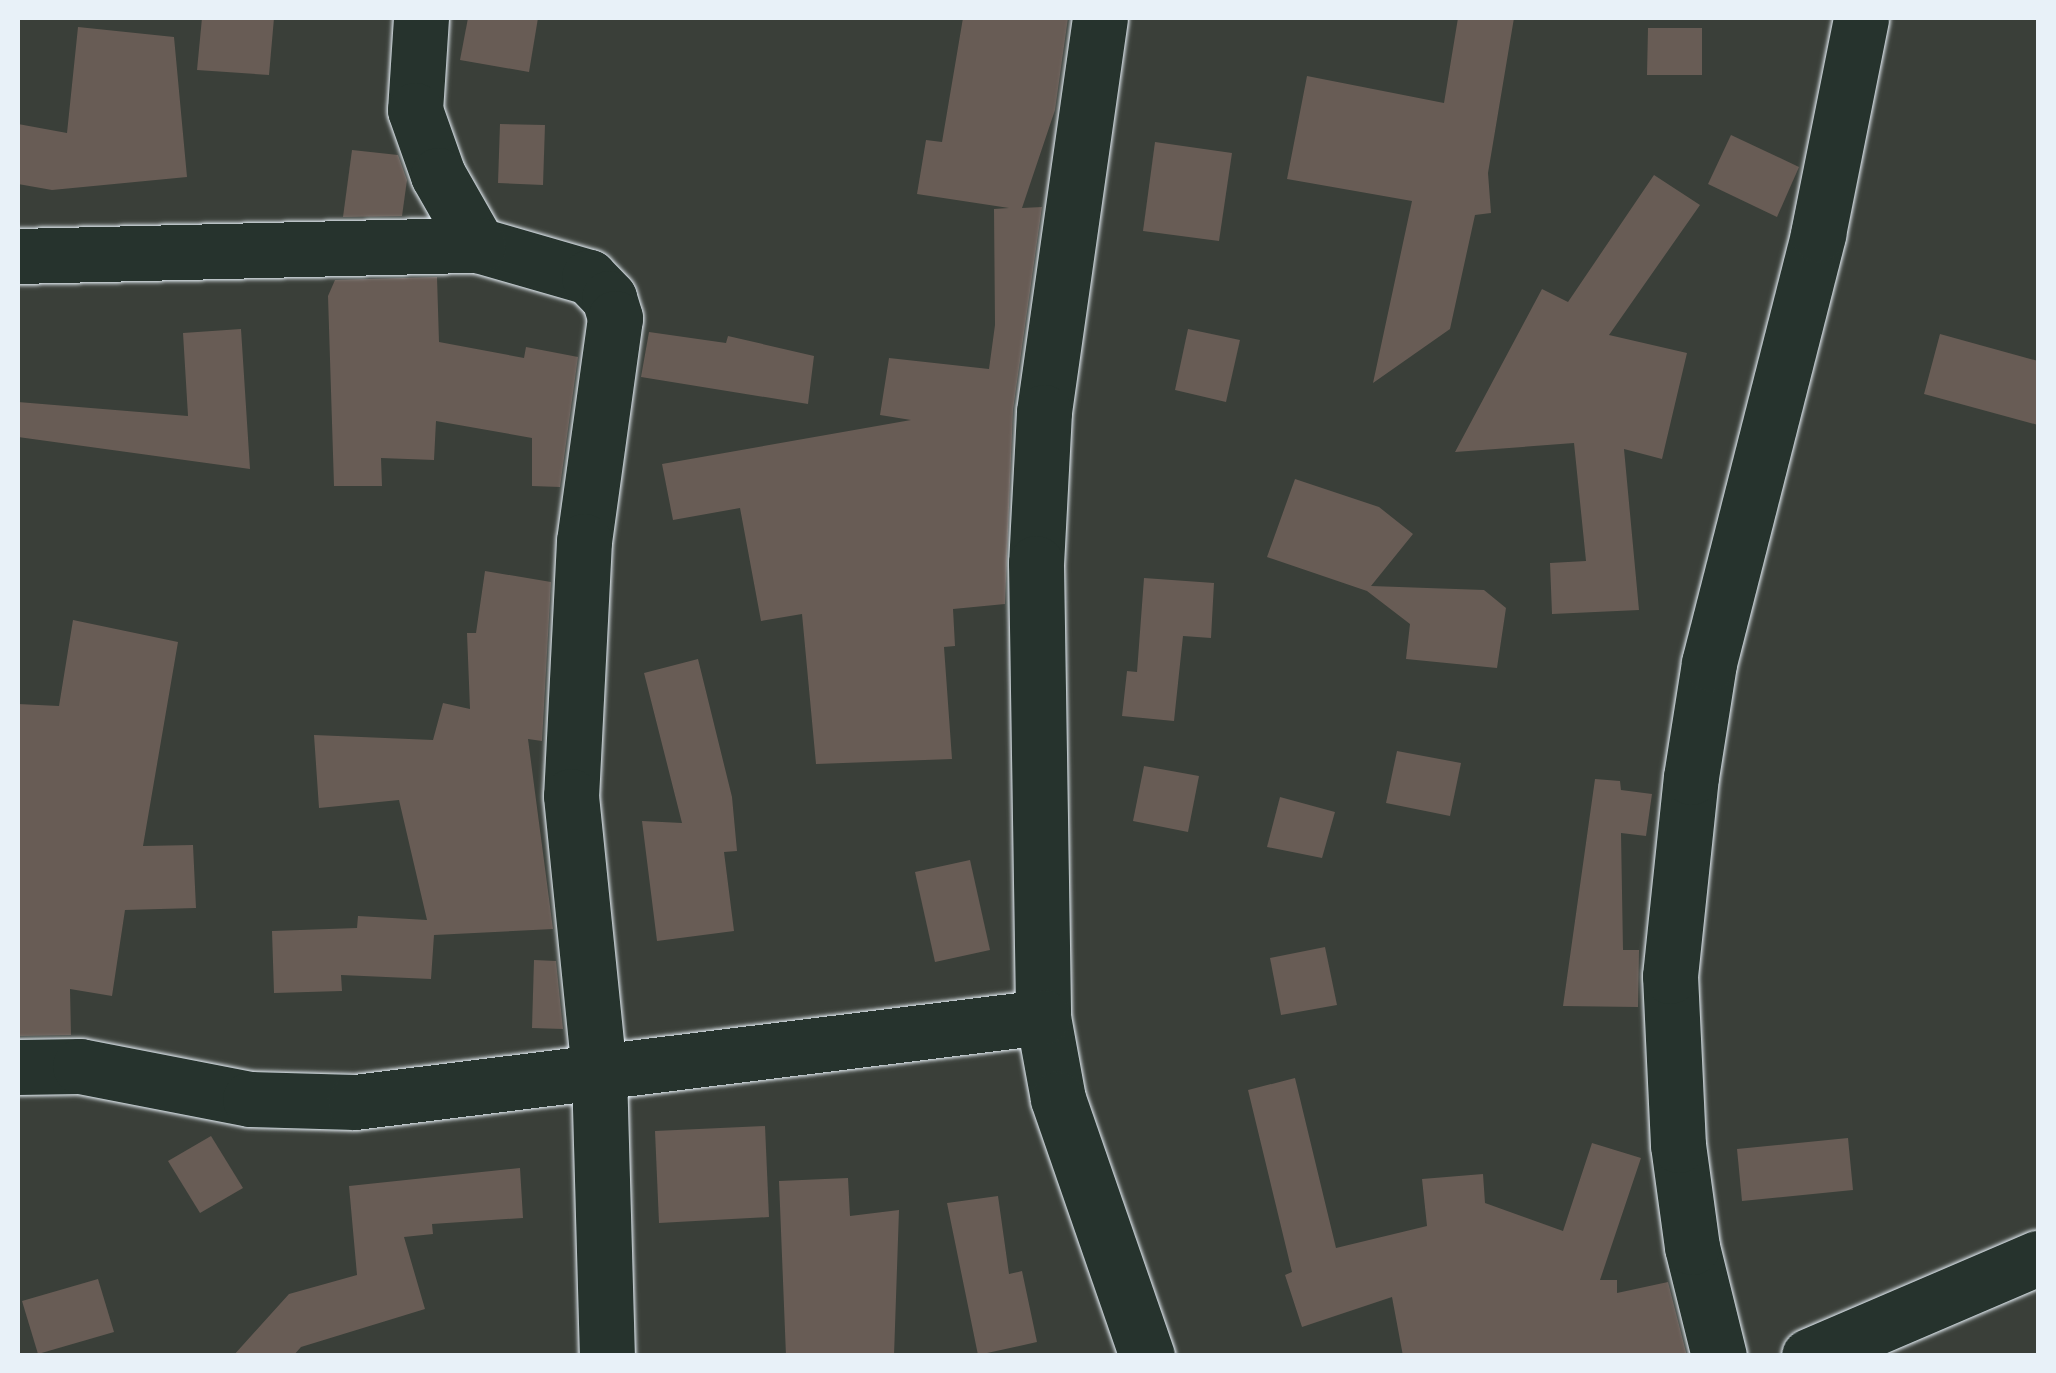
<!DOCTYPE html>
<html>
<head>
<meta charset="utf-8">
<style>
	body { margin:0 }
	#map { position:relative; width:2056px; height:1373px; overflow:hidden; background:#3a3f39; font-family:Caveat,sans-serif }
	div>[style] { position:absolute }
	.building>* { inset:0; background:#685c55 }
	.roads { filter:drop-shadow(0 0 2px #e8f1f8) drop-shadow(0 0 2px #e8f1f8) }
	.minor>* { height:55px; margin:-27.5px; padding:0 27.5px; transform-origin:27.5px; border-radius:27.5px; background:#26332d }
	span { translate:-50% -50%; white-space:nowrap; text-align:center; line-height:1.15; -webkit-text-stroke:8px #26332d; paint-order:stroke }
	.frame { position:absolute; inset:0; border:20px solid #e8f1f8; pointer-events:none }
</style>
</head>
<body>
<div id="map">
	<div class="building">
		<div style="clip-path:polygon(202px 18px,274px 18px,269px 75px,197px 70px)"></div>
		<div style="clip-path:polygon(468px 18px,538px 18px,529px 72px,460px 60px)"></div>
		<div style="clip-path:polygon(963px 18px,1068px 18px,1055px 110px,1022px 208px,1042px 207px,1013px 410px,1005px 604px,953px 609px,955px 646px,944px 647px,952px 759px,816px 764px,802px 614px,761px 621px,740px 508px,673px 520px,662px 464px,911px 420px,880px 415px,889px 358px,989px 369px,995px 325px,994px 209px,1009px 208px,917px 194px,926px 140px,942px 142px)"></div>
		<div style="clip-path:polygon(1458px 18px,1514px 18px,1488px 173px,1491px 213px,1475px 215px,1450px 329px,1373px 383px,1412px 201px,1287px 179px,1307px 76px,1444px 103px)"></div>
		<div style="clip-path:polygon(78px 27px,174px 37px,187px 177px,52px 190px,18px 184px,18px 124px,67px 133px)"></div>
		<div style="clip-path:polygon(1648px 28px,1702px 28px,1702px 75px,1647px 75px)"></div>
		<div style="clip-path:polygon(500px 124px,545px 125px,543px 185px,498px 183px)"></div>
		<div style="clip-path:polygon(1731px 135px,1799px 167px,1777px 217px,1708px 184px)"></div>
		<div style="clip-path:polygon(1155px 142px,1232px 153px,1219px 241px,1143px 231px)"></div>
		<div style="clip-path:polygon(352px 150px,398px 155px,407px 180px,402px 216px,343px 217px)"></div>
		<div style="clip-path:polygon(1654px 175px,1700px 205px,1609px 335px,1687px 353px,1662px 459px,1624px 449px,1639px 610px,1552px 614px,1550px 563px,1586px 561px,1574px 443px,1455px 452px,1542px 289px,1568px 302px)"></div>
		<div style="clip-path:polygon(437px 277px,439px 342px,524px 358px,526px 347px,578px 357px,560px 487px,532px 486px,532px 438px,436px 421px,434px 460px,381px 458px,382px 486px,334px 486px,328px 296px,335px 280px)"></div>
		<div style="clip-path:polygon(241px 329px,250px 469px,18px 437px,18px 402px,188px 416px,183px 333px)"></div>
		<div style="clip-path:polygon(1188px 329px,1240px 340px,1226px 402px,1175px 390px)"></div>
		<div style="clip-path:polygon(649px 332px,726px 343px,728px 336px,814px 356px,808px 404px,641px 377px)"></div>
		<div style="clip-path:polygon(1940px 334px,2038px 361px,2038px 425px,1924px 394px)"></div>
		<div style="clip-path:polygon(1295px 479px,1379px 507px,1413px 534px,1371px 586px,1484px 590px,1506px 608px,1497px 668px,1406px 659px,1410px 624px,1367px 591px,1267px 557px)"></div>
		<div style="clip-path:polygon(485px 571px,551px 582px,542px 741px,528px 739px,553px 929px,434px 935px,431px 979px,341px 975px,342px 991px,274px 993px,272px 931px,357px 928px,358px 916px,427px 920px,399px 800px,319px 808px,314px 735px,433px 740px,443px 703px,470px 709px,467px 633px,476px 633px)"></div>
		<div style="clip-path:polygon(1144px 578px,1214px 583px,1211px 638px,1183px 636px,1174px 721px,1122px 716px,1127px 671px,1137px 672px)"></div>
		<div style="clip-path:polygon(73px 620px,178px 642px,143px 846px,193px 845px,196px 908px,125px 910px,112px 996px,70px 989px,71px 1035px,18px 1036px,18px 704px,59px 706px)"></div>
		<div style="clip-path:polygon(698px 659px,732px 797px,737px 851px,724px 852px,734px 931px,657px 941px,642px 821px,682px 823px,644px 673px)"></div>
		<div style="clip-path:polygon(1397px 751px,1461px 763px,1450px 816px,1386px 803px)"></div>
		<div style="clip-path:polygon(1144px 766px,1199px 776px,1188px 832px,1133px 821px)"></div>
		<div style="clip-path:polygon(1595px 779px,1620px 781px,1621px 790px,1652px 794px,1646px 836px,1621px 833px,1623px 950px,1639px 950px,1638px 1007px,1563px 1006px)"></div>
		<div style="clip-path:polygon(1280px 797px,1335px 812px,1322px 858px,1267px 847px)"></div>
		<div style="clip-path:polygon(970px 860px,990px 950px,935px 962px,915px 872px)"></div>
		<div style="clip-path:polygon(1325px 947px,1337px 1005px,1281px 1015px,1270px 958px)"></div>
		<div style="clip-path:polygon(534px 960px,556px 961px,563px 1029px,532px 1028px)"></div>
		<div style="clip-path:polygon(1295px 1078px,1336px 1248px,1427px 1226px,1422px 1179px,1483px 1174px,1485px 1203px,1563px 1231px,1592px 1143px,1641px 1158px,1600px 1280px,1617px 1280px,1617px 1293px,1668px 1282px,1687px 1356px,1403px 1356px,1392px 1297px,1302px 1327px,1285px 1275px,1292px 1272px,1248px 1090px)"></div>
		<div style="clip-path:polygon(765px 1126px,769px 1217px,659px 1223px,655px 1131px)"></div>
		<div style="clip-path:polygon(211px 1136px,243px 1188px,200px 1213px,168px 1161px)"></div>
		<div style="clip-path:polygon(1848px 1138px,1853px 1190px,1742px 1201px,1737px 1149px)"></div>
		<div style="clip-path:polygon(520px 1168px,523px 1218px,432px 1224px,433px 1234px,404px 1237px,425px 1309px,301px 1347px,293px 1356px,233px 1356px,289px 1294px,357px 1275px,349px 1186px)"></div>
		<div style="clip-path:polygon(848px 1178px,850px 1216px,899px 1210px,894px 1356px,786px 1356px,779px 1181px)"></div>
		<div style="clip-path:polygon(998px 1196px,1009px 1274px,1022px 1271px,1037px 1342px,978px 1355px,947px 1203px)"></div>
		<div style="clip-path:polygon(98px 1279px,114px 1332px,38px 1354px,22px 1301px)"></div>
	</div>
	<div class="roads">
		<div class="minor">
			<div style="left:421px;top:18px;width:92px;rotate:93.7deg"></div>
			<div style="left:415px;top:110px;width:69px;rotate:70.5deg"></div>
			<div style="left:438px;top:175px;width:81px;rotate:60.3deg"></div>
			<div style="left:478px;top:245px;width:116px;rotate:16.1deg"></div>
			<div style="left:589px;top:277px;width:29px;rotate:46deg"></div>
			<div style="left:609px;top:298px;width:21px;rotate:73deg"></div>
			<div style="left:615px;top:318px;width:225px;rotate:97.9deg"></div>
			<div style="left:584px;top:541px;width:255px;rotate:92.9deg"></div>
			<div style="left:571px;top:796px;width:277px;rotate:84.2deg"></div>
			<div style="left:599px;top:1072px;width:284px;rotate:88.4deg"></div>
			<div style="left:1100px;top:18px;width:398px;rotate:98.1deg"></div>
			<div style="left:1044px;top:412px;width:151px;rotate:93deg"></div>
			<div style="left:1036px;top:563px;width:454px;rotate:89.1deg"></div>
			<div style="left:1043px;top:1017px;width:83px;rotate:79.6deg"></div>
			<div style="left:1058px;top:1099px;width:272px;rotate:70.9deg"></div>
			<div style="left:18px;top:256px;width:460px;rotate:-1.4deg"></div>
			<div style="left:18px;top:1067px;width:62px;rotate:-0.9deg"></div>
			<div style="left:80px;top:1066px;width:173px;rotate:11deg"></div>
			<div style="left:250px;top:1099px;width:105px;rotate:1.6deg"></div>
			<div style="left:355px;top:1102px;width:693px;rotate:-7.04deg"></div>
			<div style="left:1719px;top:1356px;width:112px;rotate:-103.9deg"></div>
			<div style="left:1692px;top:1247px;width:103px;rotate:-97.8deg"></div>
			<div style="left:1678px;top:1145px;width:169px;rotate:-92.7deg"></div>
			<div style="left:1670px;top:976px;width:200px;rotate:-84deg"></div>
			<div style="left:1691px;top:777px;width:115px;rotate:-81deg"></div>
			<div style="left:1709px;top:663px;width:443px;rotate:-75.7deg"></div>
			<div style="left:1818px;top:234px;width:220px;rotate:-78.7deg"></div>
			<div style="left:1809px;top:1356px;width:249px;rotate:-23.2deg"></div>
		</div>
	</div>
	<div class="frame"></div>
</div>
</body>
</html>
